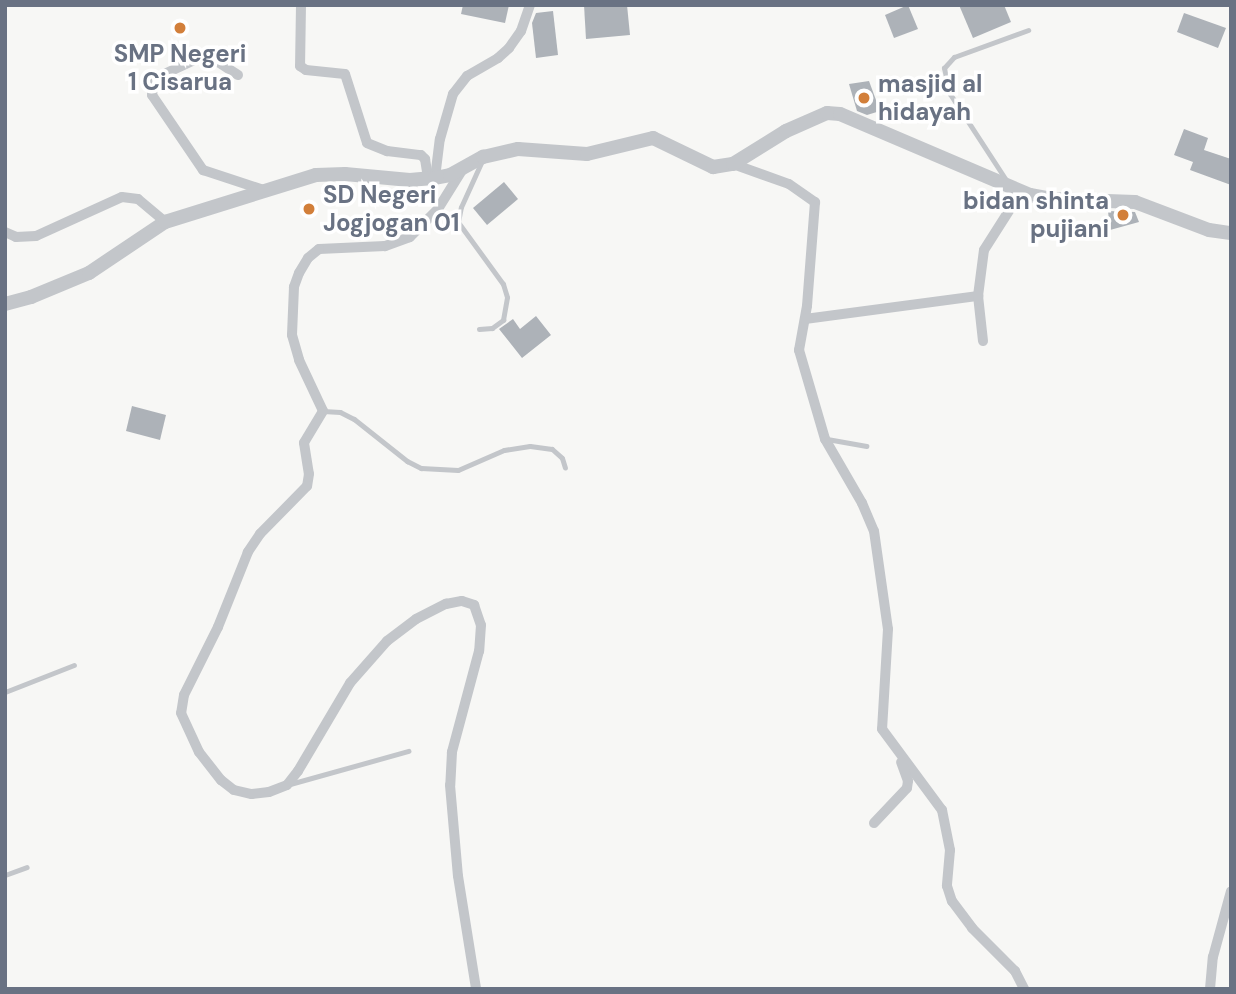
<!DOCTYPE html>
<html>
<head>
<meta charset="utf-8">
<style>
	body { margin:0 }
	#map { position:relative; width:1236px; height:994px; overflow:hidden; background:#f7f7f5; font-family:"DM Sans",sans-serif }
	div>[style] { position:absolute }
	.building>* { inset:0; background:#adb2b8 }
	.service>* { height:5px; margin:-2.5px; padding:0 2.5px; transform-origin:2.5px; border-radius:2.5px; background:#c3c6ca }
	.minor>* { height:10px; margin:-5px; padding:0 5px; transform-origin:5px; border-radius:5px; background:#c3c6ca }
	.tertiary>* { height:14px; margin:-7px; padding:0 7px; transform-origin:7px; border-radius:7px; background:#c3c6ca }
	.dots>* { width:19px; height:19px; translate:-50% -50%; box-sizing:border-box; border:4px solid #fff; border-radius:50% }
	span { translate:-50% -50%; white-space:nowrap; text-align:center; line-height:1.15; -webkit-text-stroke:7px #fff; paint-order:stroke }
	.poi-label { font-size:24px; color:#697283; font-weight:700 }
	.left { translate:0 -50%; text-align:left }
	.right { translate:-100% -50%; text-align:right }
	.frame { position:absolute; inset:0; border:7px solid #697283; pointer-events:none }
</style>
</head>
<body>
<div id="map">
	<div class="building">
		<div style="clip-path:polygon(463px 5px,509px 5px,505px 23px,461px 14px)"></div>
		<div style="clip-path:polygon(584px 5px,627px 5px,630px 35px,586px 39px)"></div>
		<div style="clip-path:polygon(908px 5px,918px 29px,894px 38px,885px 15px)"></div>
		<div style="clip-path:polygon(959px 5px,1004px 5px,1011px 22px,973px 38px)"></div>
		<div style="clip-path:polygon(553px 11px,558px 55px,536px 58px,532px 23px,536px 13px)"></div>
		<div style="clip-path:polygon(1184px 13px,1226px 28px,1218px 48px,1177px 32px)"></div>
		<div style="clip-path:polygon(869px 81px,880px 111px,867px 115px,857px 111px,849px 84px)"></div>
		<div style="clip-path:polygon(1184px 129px,1208px 138px,1204px 150px,1231px 159px,1231px 185px,1190px 170px,1193px 162px,1174px 155px)"></div>
		<div style="clip-path:polygon(504px 182px,518px 199px,487px 225px,473px 208px)"></div>
		<div style="clip-path:polygon(1108px 211px,1135px 212px,1139px 222px,1110px 230px)"></div>
		<div style="clip-path:polygon(536px 316px,551px 335px,522px 358px,499px 329px,513px 319px,520px 329px)"></div>
		<div style="clip-path:polygon(132px 406px,166px 415px,160px 440px,126px 431px)"></div>
	</div>
	<div class="service">
		<div style="left:1008px;top:183px;width:106px;rotate:-123.1deg"></div>
		<div style="left:950px;top:94px;width:27px;rotate:-103deg"></div>
		<div style="left:944px;top:68px;width:15px;rotate:-48deg"></div>
		<div style="left:954px;top:57px;width:79px;rotate:-20deg"></div>
		<div style="left:479px;top:329px;width:13px;rotate:-4deg"></div>
		<div style="left:492px;top:328px;width:14px;rotate:-36deg"></div>
		<div style="left:503px;top:320px;width:23px;rotate:-80deg"></div>
		<div style="left:507px;top:297px;width:14px;rotate:-107deg"></div>
		<div style="left:503px;top:284px;width:77px;rotate:-126deg"></div>
		<div style="left:458px;top:222px;width:15px;rotate:-79deg"></div>
		<div style="left:461px;top:207px;width:48px;rotate:-65.6deg"></div>
		<div style="left:323px;top:411px;width:17px;rotate:3deg"></div>
		<div style="left:340px;top:412px;width:16px;rotate:27deg"></div>
		<div style="left:354px;top:419px;width:68px;rotate:38.4deg"></div>
		<div style="left:407px;top:461px;width:16px;rotate:27deg"></div>
		<div style="left:421px;top:468px;width:37px;rotate:3deg"></div>
		<div style="left:458px;top:470px;width:50px;rotate:-23.5deg"></div>
		<div style="left:504px;top:450px;width:26px;rotate:-9deg"></div>
		<div style="left:530px;top:446px;width:22px;rotate:8deg"></div>
		<div style="left:552px;top:449px;width:13px;rotate:42deg"></div>
		<div style="left:562px;top:458px;width:10px;rotate:73deg"></div>
		<div style="left:827px;top:439px;width:40px;rotate:10deg"></div>
		<div style="left:5px;top:692px;width:74px;rotate:-21.4deg"></div>
		<div style="left:290px;top:784px;width:123px;rotate:-15.6deg"></div>
		<div style="left:5px;top:875px;width:23px;rotate:-20deg"></div>
	</div>
	<div class="minor">
		<div style="left:301px;top:5px;width:61px;rotate:90.9deg"></div>
		<div style="left:300px;top:66px;width:7px;rotate:34deg"></div>
		<div style="left:306px;top:70px;width:39px;rotate:6deg"></div>
		<div style="left:345px;top:74px;width:72px;rotate:72.3deg"></div>
		<div style="left:367px;top:143px;width:22px;rotate:22deg"></div>
		<div style="left:387px;top:151px;width:34px;rotate:7deg"></div>
		<div style="left:421px;top:155px;width:6px;rotate:45deg"></div>
		<div style="left:425px;top:159px;width:20px;rotate:81deg"></div>
		<div style="left:238px;top:75px;width:30px;rotate:-147deg"></div>
		<div style="left:213px;top:59px;width:10px;rotate:-163deg"></div>
		<div style="left:203px;top:56px;width:45px;rotate:155.1deg"></div>
		<div style="left:162px;top:75px;width:13px;rotate:135deg"></div>
		<div style="left:153px;top:84px;width:11px;rotate:95deg"></div>
		<div style="left:152px;top:95px;width:91px;rotate:55.8deg"></div>
		<div style="left:203px;top:170px;width:64px;rotate:18.2deg"></div>
		<div style="left:733px;top:164px;width:59px;rotate:19.7deg"></div>
		<div style="left:789px;top:184px;width:32px;rotate:35deg"></div>
		<div style="left:815px;top:202px;width:104px;rotate:94.4deg"></div>
		<div style="left:807px;top:306px;width:45px;rotate:100.3deg"></div>
		<div style="left:799px;top:350px;width:93px;rotate:73.7deg"></div>
		<div style="left:825px;top:439px;width:74px;rotate:60deg"></div>
		<div style="left:862px;top:503px;width:30px;rotate:67deg"></div>
		<div style="left:874px;top:531px;width:99px;rotate:81.9deg"></div>
		<div style="left:888px;top:629px;width:100px;rotate:93.4deg"></div>
		<div style="left:882px;top:729px;width:101px;rotate:53.5deg"></div>
		<div style="left:942px;top:810px;width:41px;rotate:78.7deg"></div>
		<div style="left:950px;top:850px;width:36px;rotate:95deg"></div>
		<div style="left:947px;top:886px;width:16px;rotate:72deg"></div>
		<div style="left:952px;top:901px;width:34px;rotate:53deg"></div>
		<div style="left:972px;top:928px;width:61px;rotate:45deg"></div>
		<div style="left:1015px;top:971px;width:20px;rotate:63deg"></div>
		<div style="left:464px;top:167px;width:49px;rotate:121.8deg"></div>
		<div style="left:438px;top:209px;width:40px;rotate:135deg"></div>
		<div style="left:410px;top:237px;width:27px;rotate:160deg"></div>
		<div style="left:385px;top:246px;width:66px;rotate:177.4deg"></div>
		<div style="left:319px;top:249px;width:14px;rotate:141deg"></div>
		<div style="left:308px;top:258px;width:17px;rotate:121deg"></div>
		<div style="left:299px;top:273px;width:15px;rotate:110deg"></div>
		<div style="left:294px;top:287px;width:48px;rotate:92.4deg"></div>
		<div style="left:292px;top:335px;width:26px;rotate:74deg"></div>
		<div style="left:299px;top:360px;width:56px;rotate:64.8deg"></div>
		<div style="left:323px;top:411px;width:37px;rotate:121deg"></div>
		<div style="left:304px;top:443px;width:31px;rotate:81deg"></div>
		<div style="left:309px;top:474px;width:12px;rotate:99deg"></div>
		<div style="left:307px;top:486px;width:67px;rotate:134.4deg"></div>
		<div style="left:260px;top:534px;width:22px;rotate:124deg"></div>
		<div style="left:248px;top:552px;width:81px;rotate:111.8deg"></div>
		<div style="left:218px;top:627px;width:76px;rotate:116.6deg"></div>
		<div style="left:184px;top:695px;width:18px;rotate:99deg"></div>
		<div style="left:181px;top:713px;width:43px;rotate:65.2deg"></div>
		<div style="left:199px;top:752px;width:36px;rotate:52deg"></div>
		<div style="left:221px;top:780px;width:16px;rotate:38deg"></div>
		<div style="left:234px;top:790px;width:18px;rotate:13deg"></div>
		<div style="left:252px;top:794px;width:17px;rotate:-7deg"></div>
		<div style="left:269px;top:792px;width:19px;rotate:-21deg"></div>
		<div style="left:287px;top:785px;width:18px;rotate:-52deg"></div>
		<div style="left:298px;top:771px;width:102px;rotate:-59.4deg"></div>
		<div style="left:350px;top:683px;width:56px;rotate:-48.6deg"></div>
		<div style="left:387px;top:641px;width:36px;rotate:-37deg"></div>
		<div style="left:416px;top:619px;width:34px;rotate:-27deg"></div>
		<div style="left:446px;top:604px;width:16px;rotate:-11deg"></div>
		<div style="left:462px;top:601px;width:13px;rotate:18deg"></div>
		<div style="left:474px;top:605px;width:21px;rotate:71deg"></div>
		<div style="left:481px;top:625px;width:26px;rotate:94deg"></div>
		<div style="left:479px;top:651px;width:105px;rotate:105deg"></div>
		<div style="left:452px;top:752px;width:33px;rotate:93deg"></div>
		<div style="left:450px;top:785px;width:91px;rotate:85deg"></div>
		<div style="left:458px;top:876px;width:114px;rotate:80.9deg"></div>
		<div style="left:435px;top:178px;width:39px;rotate:-83deg"></div>
		<div style="left:440px;top:139px;width:47px;rotate:-73.9deg"></div>
		<div style="left:453px;top:94px;width:23px;rotate:-52deg"></div>
		<div style="left:467px;top:76px;width:36px;rotate:-30deg"></div>
		<div style="left:498px;top:58px;width:15px;rotate:-42deg"></div>
		<div style="left:509px;top:48px;width:21px;rotate:-55deg"></div>
		<div style="left:521px;top:31px;width:28px;rotate:-71deg"></div>
		<div style="left:5px;top:232px;width:12px;rotate:24deg"></div>
		<div style="left:16px;top:237px;width:20px;rotate:-3deg"></div>
		<div style="left:36px;top:236px;width:94px;rotate:-24.4deg"></div>
		<div style="left:122px;top:197px;width:16px;rotate:7deg"></div>
		<div style="left:138px;top:199px;width:35px;rotate:40deg"></div>
		<div style="left:805px;top:319px;width:175px;rotate:-7.6deg"></div>
		<div style="left:983px;top:341px;width:45px;rotate:-96.3deg"></div>
		<div style="left:978px;top:296px;width:46px;rotate:-82.6deg"></div>
		<div style="left:984px;top:250px;width:69px;rotate:-57.5deg"></div>
		<div style="left:874px;top:823px;width:48px;rotate:-46.7deg"></div>
		<div style="left:907px;top:788px;width:7px;rotate:-82deg"></div>
		<div style="left:908px;top:781px;width:20px;rotate:-110deg"></div>
		<div style="left:1210px;top:989px;width:32px;rotate:-85deg"></div>
		<div style="left:1213px;top:957px;width:68px;rotate:-74.7deg"></div>
	</div>
	<div class="tertiary">
		<div style="left:5px;top:304px;width:27px;rotate:-15deg"></div>
		<div style="left:31px;top:297px;width:63px;rotate:-22.5deg"></div>
		<div style="left:89px;top:273px;width:92px;rotate:-33.9deg"></div>
		<div style="left:165px;top:222px;width:158px;rotate:-17.3deg"></div>
		<div style="left:316px;top:175px;width:29px;rotate:-2deg"></div>
		<div style="left:345px;top:174px;width:65px;rotate:5.3deg"></div>
		<div style="left:410px;top:180px;width:25px;rotate:-5deg"></div>
		<div style="left:435px;top:178px;width:15px;rotate:-11deg"></div>
		<div style="left:450px;top:175px;width:38px;rotate:-29deg"></div>
		<div style="left:483px;top:157px;width:36px;rotate:-13deg"></div>
		<div style="left:518px;top:149px;width:69px;rotate:4.1deg"></div>
		<div style="left:587px;top:154px;width:68px;rotate:-13.6deg"></div>
		<div style="left:653px;top:138px;width:67px;rotate:25.8deg"></div>
		<div style="left:713px;top:167px;width:20px;rotate:-9deg"></div>
		<div style="left:733px;top:164px;width:62px;rotate:-31.9deg"></div>
		<div style="left:786px;top:131px;width:45px;rotate:-23.7deg"></div>
		<div style="left:827px;top:113px;width:13px;rotate:4deg"></div>
		<div style="left:840px;top:114px;width:207px;rotate:23.1deg"></div>
		<div style="left:1030px;top:195px;width:22px;rotate:10deg"></div>
		<div style="left:1052px;top:199px;width:83px;rotate:2.1deg"></div>
		<div style="left:1135px;top:202px;width:79px;rotate:20.7deg"></div>
		<div style="left:1209px;top:230px;width:22px;rotate:8deg"></div>
	</div>
	<div class="dots">
		<div style="left:180px;top:28px;background:#d27f3a"></div>
		<div style="left:864px;top:98px;background:#d27f3a"></div>
		<div style="left:309px;top:209px;background:#d27f3a"></div>
		<div style="left:1123px;top:215px;background:#d27f3a"></div>
	</div>
	<div class="poi-label">
		<span style="left:180px;top:68px">SMP Negeri<br>1 Cisarua</span>
		<span class="left" style="left:878px;top:98px">masjid al<br>hidayah</span>
		<span class="left" style="left:323px;top:209px">SD Negeri<br>Jogjogan 01</span>
		<span class="right" style="left:1109px;top:215px">bidan shinta<br>pujiani</span>
	</div>
	<div class="frame"></div>
</div>
</body>
</html>
